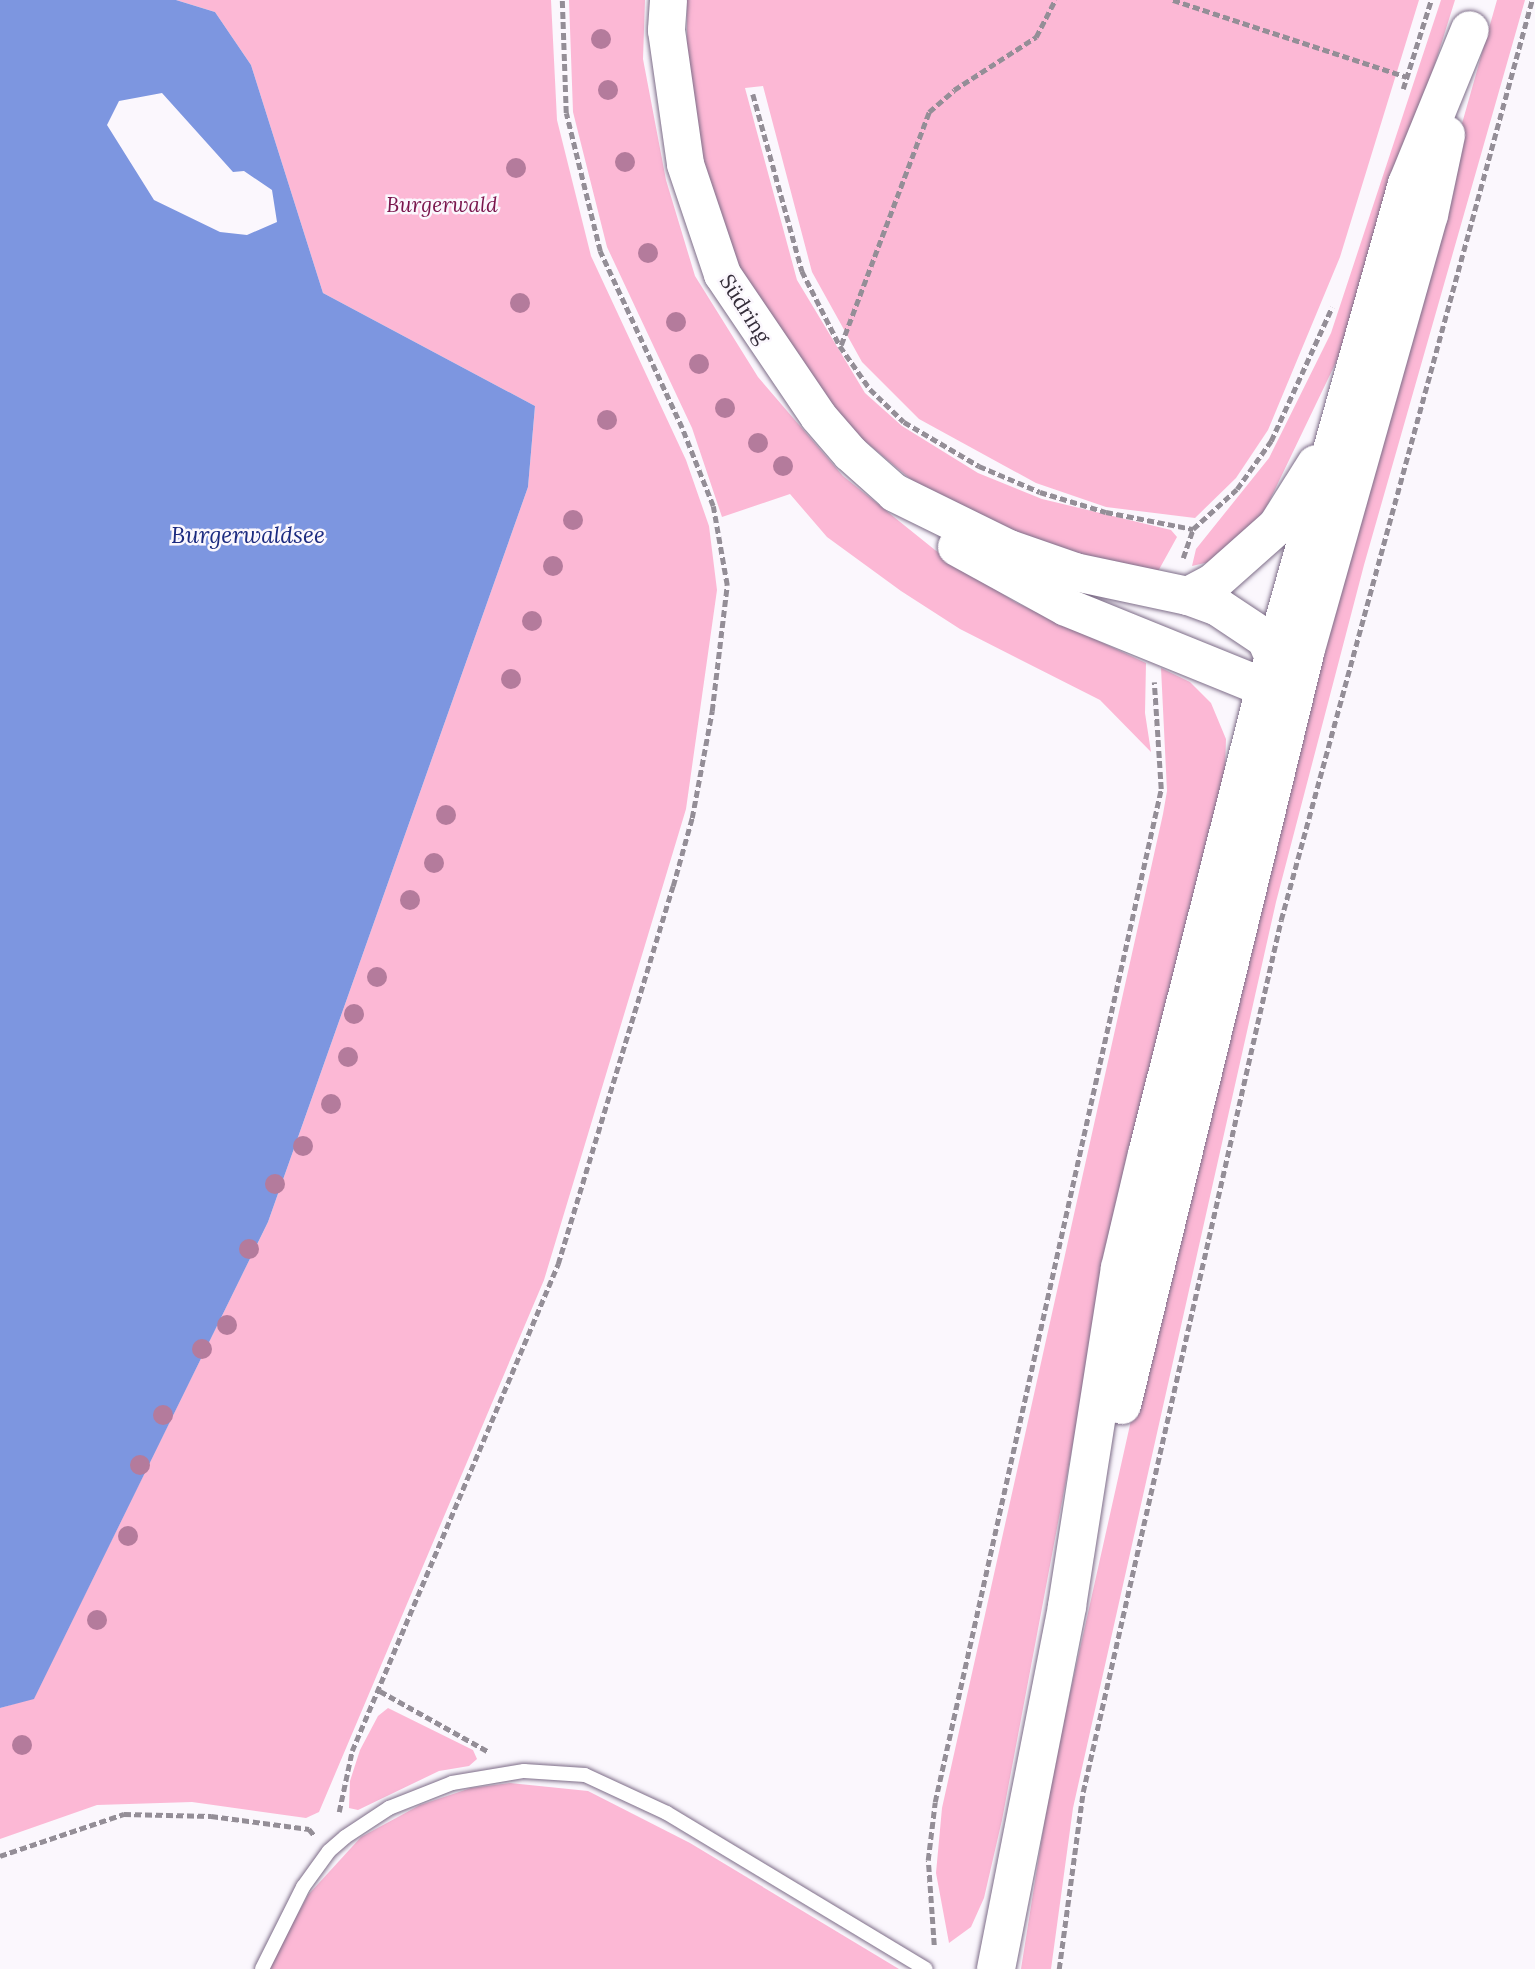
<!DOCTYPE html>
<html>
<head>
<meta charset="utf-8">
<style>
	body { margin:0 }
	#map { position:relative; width:1535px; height:1969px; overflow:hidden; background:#fbf7fd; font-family:Lora,serif }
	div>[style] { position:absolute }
	.green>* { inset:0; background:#fcb8d5 }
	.water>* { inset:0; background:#7d96e0 }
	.path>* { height:4.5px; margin-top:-2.25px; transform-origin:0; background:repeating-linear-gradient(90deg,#948e97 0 7px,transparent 0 10.5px) }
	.roads { filter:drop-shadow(0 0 2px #7d6d88) drop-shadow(0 0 2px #7d6d88) }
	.service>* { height:14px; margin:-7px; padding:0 7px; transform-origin:7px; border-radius:7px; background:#fff }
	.tertiary>* { height:37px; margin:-18.5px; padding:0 18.5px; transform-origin:18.5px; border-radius:18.5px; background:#fff }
	.secondary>* { height:38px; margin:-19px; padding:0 19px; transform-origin:19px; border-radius:19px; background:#fff }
	.trees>* { width:20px; height:20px; margin:-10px; border-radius:50%; background:#b47b9c }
	span { translate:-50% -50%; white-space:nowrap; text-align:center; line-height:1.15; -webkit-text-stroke:5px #fbf7fd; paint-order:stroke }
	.park-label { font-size:21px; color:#7a164d; font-style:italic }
	.street-label { font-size:21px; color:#342d39 }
	.water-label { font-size:23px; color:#1c2b80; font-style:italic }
</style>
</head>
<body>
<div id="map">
	<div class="green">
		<div style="clip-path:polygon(176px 0,551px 0,557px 120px,591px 256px,686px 460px,709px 526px,717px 590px,686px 809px,544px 1280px,319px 1812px,306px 1818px,192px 1802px,97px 1805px,0 1839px,0 1708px,34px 1698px,268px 1222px,528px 487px,535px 406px,323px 293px,251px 65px,215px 12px)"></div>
		<div style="clip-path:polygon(569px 0,645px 0,643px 59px,666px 180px,695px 276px,758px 377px,843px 476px,935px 550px,1015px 602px,1146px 663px,1145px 713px,1151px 752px,1100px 700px,960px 629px,901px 591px,827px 537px,790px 494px,722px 517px,692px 428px,607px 247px,573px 112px)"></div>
		<div style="clip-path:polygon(687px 0,1419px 0,1340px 257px,1268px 430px,1236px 478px,1195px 518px,1106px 507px,1036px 483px,919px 419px,862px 362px,812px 272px,763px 86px,745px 88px,797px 280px,865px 393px,902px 426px,978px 473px,1042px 499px,1171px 530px,1177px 537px,1156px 575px,1022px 542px,920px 487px,860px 437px,824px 398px,759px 309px,715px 214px,687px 94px)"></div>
		<div style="clip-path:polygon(1441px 0,1455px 0,1352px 329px,1266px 508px,1248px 531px,1209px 562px,1192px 566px,1196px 549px,1269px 458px,1331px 333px)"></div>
		<div style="clip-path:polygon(1497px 0,1525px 0,1364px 565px,1276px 902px,1073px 1808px,1051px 1969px,1021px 1969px,1052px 1774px,1182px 1192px,1384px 399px)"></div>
		<div style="clip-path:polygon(1161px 668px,1190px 682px,1211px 703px,1226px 739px,1225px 771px,1087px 1369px,1002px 1820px,984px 1898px,971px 1927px,949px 1943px,936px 1873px,942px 1808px,1163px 814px,1167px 791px)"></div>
		<div style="clip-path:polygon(388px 1708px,473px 1750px,477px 1759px,469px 1766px,439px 1771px,358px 1810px,349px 1808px,350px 1781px,360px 1750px,378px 1716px)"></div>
		<div style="clip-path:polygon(510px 1783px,588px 1791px,690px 1843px,899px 1969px,268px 1969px,308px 1895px,361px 1837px,420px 1805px,471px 1788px)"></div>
	</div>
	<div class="water">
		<div style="clip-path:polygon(evenodd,0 0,176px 0,215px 12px,251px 65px,323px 293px,535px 406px,528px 487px,268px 1222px,34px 1699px,0 1708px,0 0,162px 93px,233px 172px,244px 171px,272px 190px,277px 222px,247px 235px,220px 232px,154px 200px,107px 125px,119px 101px,162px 93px)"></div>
	</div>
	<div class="path">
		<div style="left:1173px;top:0;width:246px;rotate:18.2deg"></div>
		<div style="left:1403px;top:89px;width:93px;rotate:-72.5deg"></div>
		<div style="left:753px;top:94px;width:184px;rotate:74.5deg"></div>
		<div style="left:802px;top:271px;width:84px;rotate:63.1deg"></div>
		<div style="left:840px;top:346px;width:52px;rotate:55.1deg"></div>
		<div style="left:870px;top:389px;width:47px;rotate:44.1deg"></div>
		<div style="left:904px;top:422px;width:87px;rotate:30.4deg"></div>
		<div style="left:979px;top:466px;width:66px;rotate:23.1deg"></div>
		<div style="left:1040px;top:492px;width:69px;rotate:16.9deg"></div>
		<div style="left:1106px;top:512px;width:89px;rotate:11.1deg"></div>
		<div style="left:841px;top:345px;width:249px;rotate:-69.3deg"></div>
		<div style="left:929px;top:112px;width:33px;rotate:-41deg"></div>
		<div style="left:954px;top:90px;width:98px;rotate:-32.9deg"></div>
		<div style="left:1036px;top:37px;width:42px;rotate:-62.8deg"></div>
		<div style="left:1183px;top:558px;width:31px;rotate:-71deg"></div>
		<div style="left:1193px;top:529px;width:59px;rotate:-42.3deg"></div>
		<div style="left:1237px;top:489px;width:59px;rotate:-54.7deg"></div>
		<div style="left:1271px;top:441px;width:147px;rotate:-65.5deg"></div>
		<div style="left:380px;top:1691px;width:125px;rotate:29.2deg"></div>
		<div style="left:339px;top:1812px;width:62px;rotate:-78deg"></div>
		<div style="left:352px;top:1751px;width:529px;rotate:-67.07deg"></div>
		<div style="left:558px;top:1264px;width:395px;rotate:-73.1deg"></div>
		<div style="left:673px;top:886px;width:71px;rotate:-74.4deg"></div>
		<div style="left:692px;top:818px;width:109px;rotate:-79.4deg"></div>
		<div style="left:712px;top:711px;width:127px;rotate:-83.2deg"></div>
		<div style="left:727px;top:585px;width:80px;rotate:-100deg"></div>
		<div style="left:713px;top:506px;width:84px;rotate:-111.7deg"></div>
		<div style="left:682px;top:428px;width:195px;rotate:-114.9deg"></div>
		<div style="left:600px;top:251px;width:142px;rotate:-103.8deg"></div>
		<div style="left:566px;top:113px;width:113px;rotate:-92deg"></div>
		<div style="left:0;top:1856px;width:131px;rotate:-18.7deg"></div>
		<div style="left:124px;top:1814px;width:87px;rotate:1.3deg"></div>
		<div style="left:211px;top:1816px;width:99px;rotate:7.6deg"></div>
		<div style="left:309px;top:1829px;width:8px;rotate:50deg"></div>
		<div style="left:934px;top:1945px;width:85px;rotate:-94deg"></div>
		<div style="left:928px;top:1860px;width:58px;rotate:-83.1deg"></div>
		<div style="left:935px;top:1802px;width:1038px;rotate:-77.42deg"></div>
		<div style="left:1161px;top:789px;width:107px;rotate:-93.7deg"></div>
		<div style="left:1059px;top:1969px;width:179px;rotate:-82.3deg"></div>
		<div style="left:1083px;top:1792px;width:894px;rotate:-77.21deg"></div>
		<div style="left:1281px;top:920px;width:954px;rotate:-74.74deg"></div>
	</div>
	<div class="roads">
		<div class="service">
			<div style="left:262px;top:1969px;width:92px;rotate:-63.4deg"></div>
			<div style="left:303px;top:1887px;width:44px;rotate:-54.2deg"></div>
			<div style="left:329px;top:1851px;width:21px;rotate:-41deg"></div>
			<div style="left:345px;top:1837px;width:53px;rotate:-33.4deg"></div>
			<div style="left:389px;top:1808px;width:68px;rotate:-21.6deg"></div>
			<div style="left:452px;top:1783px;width:73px;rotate:-9.5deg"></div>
			<div style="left:524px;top:1771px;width:61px;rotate:3.8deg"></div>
			<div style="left:585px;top:1775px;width:90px;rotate:24.9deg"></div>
			<div style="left:667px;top:1813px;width:302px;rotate:31.1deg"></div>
		</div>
		<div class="tertiary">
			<div style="left:668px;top:0;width:30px;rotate:94deg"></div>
			<div style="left:666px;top:30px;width:135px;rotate:81.9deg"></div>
			<div style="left:685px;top:164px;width:116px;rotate:71.4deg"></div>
			<div style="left:722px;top:274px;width:171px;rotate:55.9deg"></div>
			<div style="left:818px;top:416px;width:49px;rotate:49.1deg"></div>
			<div style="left:850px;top:453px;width:60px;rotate:41.6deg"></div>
		</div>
		<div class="secondary">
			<div style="left:895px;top:493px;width:127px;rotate:26.2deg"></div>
			<div style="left:1009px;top:549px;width:70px;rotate:19.2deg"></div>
			<div style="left:1075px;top:572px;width:116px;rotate:12deg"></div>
			<div style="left:1188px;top:596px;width:32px;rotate:20deg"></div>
			<div style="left:1218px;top:607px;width:58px;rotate:33.7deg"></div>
			<div style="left:1266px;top:639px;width:36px;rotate:67deg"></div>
			<div style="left:957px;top:547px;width:124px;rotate:28.8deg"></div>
			<div style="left:1066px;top:607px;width:215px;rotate:22.1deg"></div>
			<div style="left:1265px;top:688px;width:24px;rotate:-22deg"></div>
			<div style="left:1188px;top:596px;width:30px;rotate:-28deg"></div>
			<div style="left:1214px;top:582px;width:84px;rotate:-41.6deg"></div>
			<div style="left:1277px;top:526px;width:73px;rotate:-57.8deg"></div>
			<div style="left:1122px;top:1405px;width:778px;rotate:-76.32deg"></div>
			<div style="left:1306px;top:649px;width:451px;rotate:-74.2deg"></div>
			<div style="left:1429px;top:215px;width:82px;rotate:-78deg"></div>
			<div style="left:996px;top:1969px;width:370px;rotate:-78.9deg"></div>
			<div style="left:1067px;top:1606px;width:342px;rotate:-81.1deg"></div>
			<div style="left:1120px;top:1268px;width:117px;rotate:-76.7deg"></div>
			<div style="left:1147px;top:1154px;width:481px;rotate:-75.8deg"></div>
			<div style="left:1265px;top:688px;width:524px;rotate:-74.27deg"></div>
			<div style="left:1407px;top:184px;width:166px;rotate:-67.8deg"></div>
		</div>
	</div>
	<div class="trees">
		<div style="left:601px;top:39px"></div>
		<div style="left:608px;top:90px"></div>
		<div style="left:625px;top:162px"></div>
		<div style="left:516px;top:168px"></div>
		<div style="left:648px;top:253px"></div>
		<div style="left:520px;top:303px"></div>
		<div style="left:676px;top:322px"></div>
		<div style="left:699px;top:364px"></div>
		<div style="left:725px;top:408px"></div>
		<div style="left:607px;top:420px"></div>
		<div style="left:758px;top:443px"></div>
		<div style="left:783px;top:466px"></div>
		<div style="left:573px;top:520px"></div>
		<div style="left:553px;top:566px"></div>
		<div style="left:532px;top:621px"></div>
		<div style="left:511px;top:679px"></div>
		<div style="left:446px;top:815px"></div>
		<div style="left:434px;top:863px"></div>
		<div style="left:410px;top:900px"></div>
		<div style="left:377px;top:977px"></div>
		<div style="left:354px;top:1014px"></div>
		<div style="left:348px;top:1057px"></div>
		<div style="left:331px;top:1104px"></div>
		<div style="left:303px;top:1146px"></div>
		<div style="left:275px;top:1184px"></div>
		<div style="left:249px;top:1249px"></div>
		<div style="left:227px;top:1325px"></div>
		<div style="left:202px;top:1349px"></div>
		<div style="left:163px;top:1415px"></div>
		<div style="left:140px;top:1465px"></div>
		<div style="left:128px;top:1536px"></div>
		<div style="left:97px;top:1620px"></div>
		<div style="left:22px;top:1745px"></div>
	</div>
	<div class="park-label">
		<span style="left:442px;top:205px">Burgerwald</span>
	</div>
	<div class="street-label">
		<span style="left:745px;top:309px;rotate:58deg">Südring</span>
	</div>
	<div class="water-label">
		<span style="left:248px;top:535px">Burgerwaldsee</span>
	</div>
</div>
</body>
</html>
